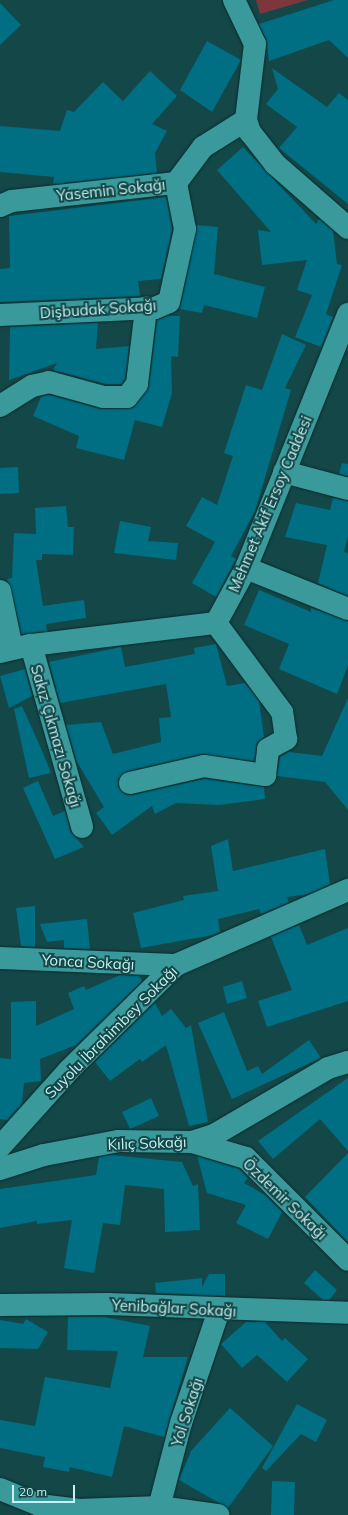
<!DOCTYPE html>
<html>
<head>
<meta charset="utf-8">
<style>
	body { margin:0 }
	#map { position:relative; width:348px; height:1515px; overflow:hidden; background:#134748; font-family:Mulish,sans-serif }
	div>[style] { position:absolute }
	.green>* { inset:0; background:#7c373c }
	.building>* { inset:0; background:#006e83 }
	.roads { filter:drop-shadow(0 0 1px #0c2b2b) drop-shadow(0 0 1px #0c2b2b) }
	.minor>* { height:22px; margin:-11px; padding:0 11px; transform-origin:11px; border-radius:11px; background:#39999b }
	span { translate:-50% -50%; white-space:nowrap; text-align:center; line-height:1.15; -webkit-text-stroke:4px #134748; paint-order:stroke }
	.street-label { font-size:15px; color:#c6f1f2 }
	.scale { position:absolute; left:12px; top:1485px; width:63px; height:18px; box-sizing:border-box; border:2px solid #c6f1f2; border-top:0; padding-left:5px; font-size:12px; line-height:14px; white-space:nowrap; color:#c6f1f2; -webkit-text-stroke:3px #134748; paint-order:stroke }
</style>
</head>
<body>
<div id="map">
	<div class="green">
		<div style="clip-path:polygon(256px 0,308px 0,260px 14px)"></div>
	</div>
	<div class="building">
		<div style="clip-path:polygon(334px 0,348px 0,348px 58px,329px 40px,269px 61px,266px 39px,259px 24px)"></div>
		<div style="clip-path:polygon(0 3px,21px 25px,0 45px)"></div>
		<div style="clip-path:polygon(207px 41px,241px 60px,212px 112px,180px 90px)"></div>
		<div style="clip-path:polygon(272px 68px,327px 107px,339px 93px,348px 100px,348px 204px,279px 148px,297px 127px,266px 104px,278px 89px)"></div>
		<div style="clip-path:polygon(150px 71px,177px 96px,152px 124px,167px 131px,155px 153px,157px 173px,53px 184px,54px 177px,0 172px,0 126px,60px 131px,67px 110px,74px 112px,103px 82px,123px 101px)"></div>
		<div style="clip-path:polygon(243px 147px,316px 224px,319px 219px,333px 231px,337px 264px,342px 265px,326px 314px,333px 317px,321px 347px,295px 337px,312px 295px,297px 290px,307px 260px,262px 265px,258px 230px,271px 232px,217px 170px)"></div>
		<div style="clip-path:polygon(166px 197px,172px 229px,161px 279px,138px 281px,140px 296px,0 302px,0 269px,10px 268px,9px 216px)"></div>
		<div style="clip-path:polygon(197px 225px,218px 227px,214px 274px,265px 287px,257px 318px,204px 305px,202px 313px,180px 309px)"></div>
		<div style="clip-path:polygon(168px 316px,180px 316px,178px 357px,171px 356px,172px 393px,162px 427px,135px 420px,124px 460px,76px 448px,79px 436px,33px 416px,41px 397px,49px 395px,101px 409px,133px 408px,149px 386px,157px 320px)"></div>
		<div style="clip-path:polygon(98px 323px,96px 349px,129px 346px,125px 379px,121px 384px,106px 384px,53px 370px,57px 363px,9px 380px,10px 327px)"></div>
		<div style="clip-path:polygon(282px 334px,306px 345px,285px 388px,291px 390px,255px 511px,231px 556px,236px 559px,216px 597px,192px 583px,215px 542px,186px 526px,202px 497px,217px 505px,233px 456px,224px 453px,246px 385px,262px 390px)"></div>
		<div style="clip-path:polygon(342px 463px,348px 464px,348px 476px,339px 474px)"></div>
		<div style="clip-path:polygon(18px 467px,19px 493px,0 494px,0 468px)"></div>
		<div style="clip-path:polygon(333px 498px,348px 501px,348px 536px,344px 552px,348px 553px,348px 596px,318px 583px,327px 545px,285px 537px,296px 503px,330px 510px)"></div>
		<div style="clip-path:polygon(66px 506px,68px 527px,74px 527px,73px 555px,42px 554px,42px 560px,36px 560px,43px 606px,84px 600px,86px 618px,46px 624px,47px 631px,22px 634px,7px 579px,12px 578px,14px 533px,36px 534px,35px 508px)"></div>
		<div style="clip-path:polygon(120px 521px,151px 527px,148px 541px,178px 543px,176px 560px,114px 553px)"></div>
		<div style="clip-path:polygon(259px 590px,311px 612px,311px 608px,348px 621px,348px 665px,337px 694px,279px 669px,289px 644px,244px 625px)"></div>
		<div style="clip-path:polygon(216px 644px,227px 686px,245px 683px,259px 701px,264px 737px,257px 742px,254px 761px,201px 754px,127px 771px,118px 779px,118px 786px,126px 795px,132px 795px,204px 779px,264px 787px,265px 799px,219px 805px,176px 803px,155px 814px,152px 806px,112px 835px,96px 813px,104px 807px,77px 762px,66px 725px,101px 722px,113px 754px,161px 742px,159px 718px,171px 717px,166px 684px,60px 703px,49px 662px,121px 647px,125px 667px,195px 654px,194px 648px)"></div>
		<div style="clip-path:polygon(25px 669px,32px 696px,9px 708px,0 676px)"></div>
		<div style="clip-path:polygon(348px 698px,348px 810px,325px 782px,277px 776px,280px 757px,289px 752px,322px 756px)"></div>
		<div style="clip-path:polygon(22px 706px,40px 746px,51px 773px,29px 778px,14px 709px)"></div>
		<div style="clip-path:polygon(38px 781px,53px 816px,65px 811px,70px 831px,84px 847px,55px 859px,23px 788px)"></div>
		<div style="clip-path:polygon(228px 839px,233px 871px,325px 849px,330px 884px,308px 894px,287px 897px,289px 902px,261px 914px,259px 909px,218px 919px,220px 932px,213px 935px,141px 948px,133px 913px,184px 900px,183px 896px,218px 891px,211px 846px)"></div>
		<div style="clip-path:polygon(35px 906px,35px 947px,21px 946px,16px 908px)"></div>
		<div style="clip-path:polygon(87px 919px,90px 949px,64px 948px,64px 940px,47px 942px,40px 924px)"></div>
		<div style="clip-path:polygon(299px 925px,307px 945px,348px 928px,348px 1001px,267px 1027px,258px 1001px,292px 990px,271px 937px)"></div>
		<div style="clip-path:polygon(120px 975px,139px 976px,142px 981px,76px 1045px,40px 1059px,41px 1081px,24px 1083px,22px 1103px,7px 1120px,0 1119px,0 1058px,11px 1059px,11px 1002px,36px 1001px,36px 1026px,74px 1009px,68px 993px,84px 986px,86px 990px)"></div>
		<div style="clip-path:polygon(242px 981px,247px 998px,227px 1004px,223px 987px)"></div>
		<div style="clip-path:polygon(155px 1003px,162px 1016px,171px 1009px,186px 1028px,191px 1025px,208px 1122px,189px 1126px,166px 1045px,142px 1062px,140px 1059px,110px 1081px,95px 1062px)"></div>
		<div style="clip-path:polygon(224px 1012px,247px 1071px,258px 1066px,262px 1074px,309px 1040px,321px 1058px,232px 1099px,198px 1023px)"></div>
		<div style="clip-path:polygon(348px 1078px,348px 1151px,320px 1119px,273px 1159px,258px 1141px)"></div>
		<div style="clip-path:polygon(151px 1098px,159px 1116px,130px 1129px,122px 1112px)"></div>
		<div style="clip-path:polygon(348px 1153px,348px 1242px,305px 1197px)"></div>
		<div style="clip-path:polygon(111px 1155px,182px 1162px,193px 1186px,198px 1184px,200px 1230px,165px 1232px,164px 1189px,125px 1185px,120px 1225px,103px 1223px,94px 1273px,64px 1268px,72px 1220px,37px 1224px,37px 1221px,0 1228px,0 1189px,96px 1175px,99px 1157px)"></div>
		<div style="clip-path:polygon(197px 1156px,239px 1169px,248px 1178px,244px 1183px,265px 1195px,282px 1212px,268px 1239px,236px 1223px,246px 1205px,207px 1193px)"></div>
		<div style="clip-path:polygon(315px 1270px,337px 1290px,329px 1300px,323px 1300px,304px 1283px)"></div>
		<div style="clip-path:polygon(209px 1274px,225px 1274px,225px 1296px,156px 1293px,155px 1283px,202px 1278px,202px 1287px)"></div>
		<div style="clip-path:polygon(68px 1317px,104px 1317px,150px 1326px,143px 1357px,188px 1357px,164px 1437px,124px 1426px,112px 1477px,70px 1467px,69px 1472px,43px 1467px,45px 1457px,0 1448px,0 1420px,35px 1426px,45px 1377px,110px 1388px,118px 1351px,67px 1350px)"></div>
		<div style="clip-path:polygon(26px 1319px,48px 1332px,38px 1349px,0 1348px,0 1320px,23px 1324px)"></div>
		<div style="clip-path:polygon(246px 1322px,265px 1322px,282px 1341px,285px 1338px,308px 1359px,287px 1382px,257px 1355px,242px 1368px,221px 1344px)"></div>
		<div style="clip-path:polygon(297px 1404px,327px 1420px,316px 1442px,301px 1434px,266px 1471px,262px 1468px)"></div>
		<div style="clip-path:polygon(230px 1408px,273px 1446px,228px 1508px,179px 1480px,191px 1451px)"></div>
		<div style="clip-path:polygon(272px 1481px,295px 1482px,294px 1515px,271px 1515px)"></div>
	</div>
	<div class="roads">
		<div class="minor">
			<div style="left:234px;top:0;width:49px;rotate:64.5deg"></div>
			<div style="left:255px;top:44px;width:77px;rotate:96.8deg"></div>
			<div style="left:246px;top:120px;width:13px;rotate:72deg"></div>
			<div style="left:250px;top:132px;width:41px;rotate:52deg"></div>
			<div style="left:275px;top:164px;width:97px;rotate:41.2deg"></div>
			<div style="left:0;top:206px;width:13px;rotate:-23deg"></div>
			<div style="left:12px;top:201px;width:165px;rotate:-6.3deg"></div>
			<div style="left:176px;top:183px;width:45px;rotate:-53.1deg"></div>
			<div style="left:203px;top:147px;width:51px;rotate:-32.1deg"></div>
			<div style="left:0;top:315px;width:155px;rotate:-2.6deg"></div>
			<div style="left:155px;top:308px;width:15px;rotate:-23deg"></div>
			<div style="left:169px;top:302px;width:75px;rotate:-77.6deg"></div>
			<div style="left:185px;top:229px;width:47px;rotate:-101.1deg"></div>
			<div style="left:0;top:406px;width:38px;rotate:-32deg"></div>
			<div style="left:32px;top:386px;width:17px;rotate:-13deg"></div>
			<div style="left:49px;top:382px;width:57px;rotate:15.3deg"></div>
			<div style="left:104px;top:397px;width:23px"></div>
			<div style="left:127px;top:397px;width:16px;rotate:-52deg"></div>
			<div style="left:137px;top:384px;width:77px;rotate:-83.2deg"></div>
			<div style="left:284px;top:472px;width:66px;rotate:14.9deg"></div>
			<div style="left:246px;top:568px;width:110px;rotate:21.9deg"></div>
			<div style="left:0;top:591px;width:58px;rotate:78.1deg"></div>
			<div style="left:31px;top:645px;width:189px;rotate:74.3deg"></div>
			<div style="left:0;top:652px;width:32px;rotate:-13deg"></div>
			<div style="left:31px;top:645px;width:186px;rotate:-6.8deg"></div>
			<div style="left:216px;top:623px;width:63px;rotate:-61.4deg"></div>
			<div style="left:246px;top:568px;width:274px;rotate:-68.1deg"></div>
			<div style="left:130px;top:783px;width:76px;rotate:-12.9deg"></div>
			<div style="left:204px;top:766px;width:62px;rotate:8.4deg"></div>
			<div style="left:265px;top:775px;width:26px;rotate:-83deg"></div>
			<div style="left:268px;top:749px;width:21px;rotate:-29deg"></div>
			<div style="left:286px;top:739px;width:27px;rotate:-98deg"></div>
			<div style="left:282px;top:712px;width:111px;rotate:-126.6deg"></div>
			<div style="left:0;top:958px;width:176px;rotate:2.3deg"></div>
			<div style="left:192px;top:1142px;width:56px;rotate:16.5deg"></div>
			<div style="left:246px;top:1158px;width:144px;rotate:45deg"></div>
			<div style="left:0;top:1147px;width:103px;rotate:-48.1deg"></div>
			<div style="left:69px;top:1070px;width:150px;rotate:-44.5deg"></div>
			<div style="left:176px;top:965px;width:188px;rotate:-23.6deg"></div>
			<div style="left:0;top:1169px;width:46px;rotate:-17.7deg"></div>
			<div style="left:44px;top:1155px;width:75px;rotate:-10.7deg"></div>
			<div style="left:118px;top:1141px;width:74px;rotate:0.8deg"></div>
			<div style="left:192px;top:1142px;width:23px;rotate:-18deg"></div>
			<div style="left:214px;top:1135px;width:132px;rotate:-30.4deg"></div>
			<div style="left:328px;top:1068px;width:21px;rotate:-17deg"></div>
			<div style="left:0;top:1305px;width:108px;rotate:-0.5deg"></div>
			<div style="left:108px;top:1304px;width:240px;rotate:2.1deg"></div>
			<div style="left:0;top:1489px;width:42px;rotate:22.3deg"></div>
			<div style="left:39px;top:1505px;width:39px;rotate:7deg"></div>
			<div style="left:78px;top:1510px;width:82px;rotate:-2.1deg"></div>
			<div style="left:160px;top:1507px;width:59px;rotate:7.9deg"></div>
			<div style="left:157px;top:1515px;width:95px;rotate:-75.4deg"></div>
			<div style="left:181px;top:1423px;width:119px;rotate:-71.4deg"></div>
		</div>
	</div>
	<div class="street-label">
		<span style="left:111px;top:190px;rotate:-6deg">Yasemin Sokağı</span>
		<span style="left:98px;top:309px;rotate:-4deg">Dişbudak Sokağı</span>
		<span style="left:270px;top:504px;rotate:-67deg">Mehmet Akif Ersoy Caddesi</span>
		<span style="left:56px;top:736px;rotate:74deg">Sakız Çıkmazı Sokağı</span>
		<span style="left:88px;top:962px;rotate:3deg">Yonca Sokağı</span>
		<span style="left:111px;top:1032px;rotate:-45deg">Suyolu İbrahimbey Sokağı</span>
		<span style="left:147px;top:1143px;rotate:-2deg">Kılıç Sokağı</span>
		<span style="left:285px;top:1199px;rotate:44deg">Özdemir Sokağı</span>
		<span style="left:174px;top:1308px;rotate:3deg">Yenibağlar Sokağı</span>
		<span style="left:187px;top:1412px;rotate:-72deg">Yol Sokağı</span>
	</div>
	<div class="scale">20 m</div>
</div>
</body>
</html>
